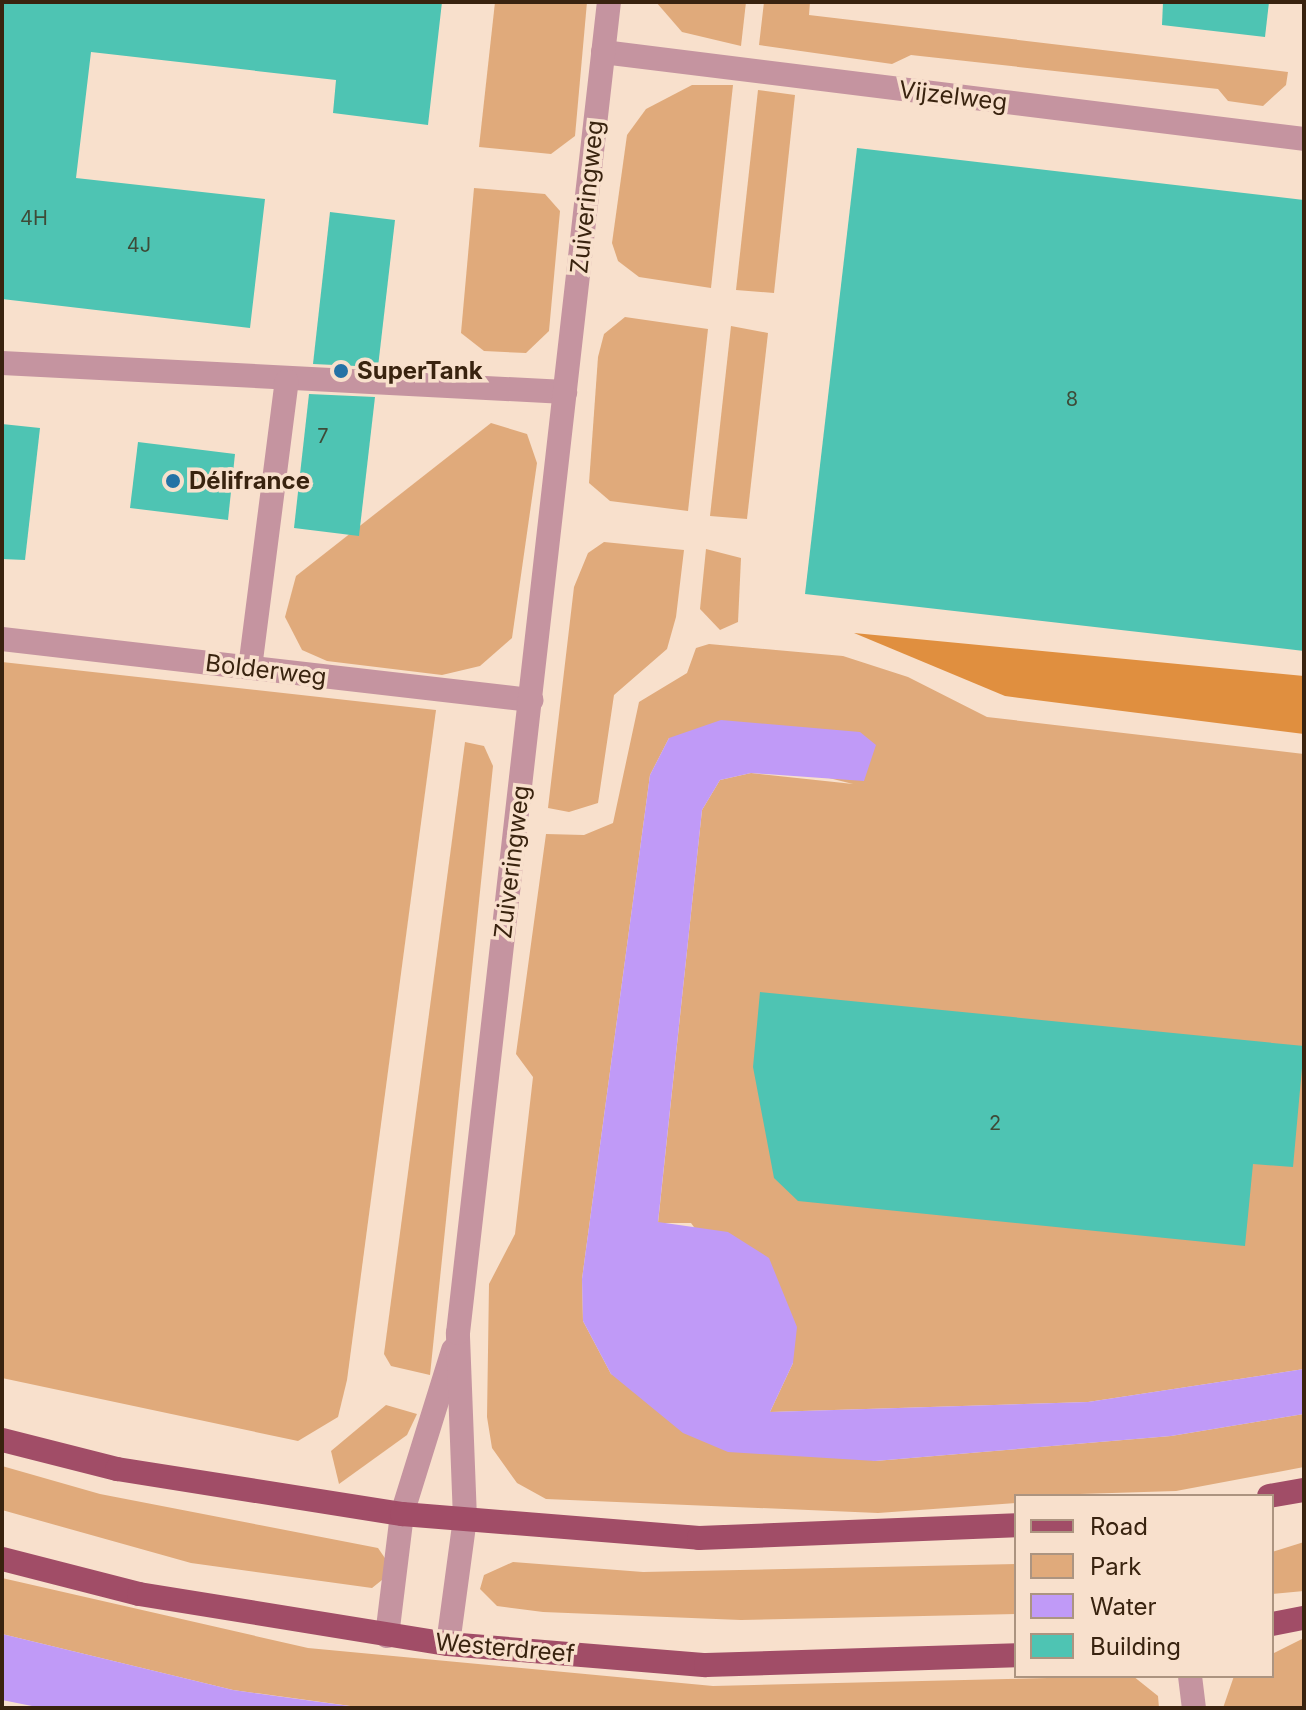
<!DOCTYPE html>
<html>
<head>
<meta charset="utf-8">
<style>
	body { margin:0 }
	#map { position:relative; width:1306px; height:1710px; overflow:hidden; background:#f8e0cc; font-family:Inter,sans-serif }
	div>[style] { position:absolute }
	.green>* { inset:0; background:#e0aa7b }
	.forest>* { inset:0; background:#e08f3f }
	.water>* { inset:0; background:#c09af7 }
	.building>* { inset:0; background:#4ec4b3 }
	.minor>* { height:24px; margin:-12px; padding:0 12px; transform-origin:12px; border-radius:12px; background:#c594a0 }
	.major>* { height:24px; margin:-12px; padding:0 12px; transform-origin:12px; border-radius:12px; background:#a14d67 }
	.dots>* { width:22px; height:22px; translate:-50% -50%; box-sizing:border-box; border:4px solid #f8e0cc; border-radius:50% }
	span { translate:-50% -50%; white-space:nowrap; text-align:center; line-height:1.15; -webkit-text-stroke:7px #f8e0cc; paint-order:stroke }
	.number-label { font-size:20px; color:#3e4b38 }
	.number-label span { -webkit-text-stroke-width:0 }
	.street-label { font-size:24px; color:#39230f }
	.poi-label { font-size:24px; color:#39230f; font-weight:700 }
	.left { translate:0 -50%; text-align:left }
	.frame { position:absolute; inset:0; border:4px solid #39230f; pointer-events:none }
	.legend { position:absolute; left:1014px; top:1494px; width:260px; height:184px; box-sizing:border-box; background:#f8e0cc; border:2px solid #ac9480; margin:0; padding:10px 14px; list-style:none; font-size:24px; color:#39230f }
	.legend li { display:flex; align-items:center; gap:16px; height:40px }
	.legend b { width:40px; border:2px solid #ac9480 }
</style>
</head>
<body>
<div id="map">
	<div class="green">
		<div style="clip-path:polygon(495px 2px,587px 2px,575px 136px,551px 154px,479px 147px)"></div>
		<div style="clip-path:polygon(656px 2px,746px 2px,741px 46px,682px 32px)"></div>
		<div style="clip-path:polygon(764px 2px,810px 2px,809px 15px,1288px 72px,1286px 85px,1263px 106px,1228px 101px,1218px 89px,911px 55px,892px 64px,759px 45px)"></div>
		<div style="clip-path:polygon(692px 85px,733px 85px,711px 288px,639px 277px,618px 261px,612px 243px,627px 135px,646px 109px)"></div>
		<div style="clip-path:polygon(758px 90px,795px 95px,774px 293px,736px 290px)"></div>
		<div style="clip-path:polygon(474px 188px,545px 194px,560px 211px,549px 331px,526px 353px,484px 351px,461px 333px)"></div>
		<div style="clip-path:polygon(625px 317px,708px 329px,688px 511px,610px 501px,589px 483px,598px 357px,604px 334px)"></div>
		<div style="clip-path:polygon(731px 326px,768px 333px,747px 519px,710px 516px)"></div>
		<div style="clip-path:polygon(491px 423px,527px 434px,537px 463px,512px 638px,480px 666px,442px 675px,327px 661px,302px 650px,285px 617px,296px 576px)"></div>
		<div style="clip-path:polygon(604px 542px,684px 550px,676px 617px,667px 649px,614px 695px,598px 803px,569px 812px,548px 808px,574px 587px,588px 553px)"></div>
		<div style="clip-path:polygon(706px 549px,741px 558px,738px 622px,720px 630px,700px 609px)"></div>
		<div style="clip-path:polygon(709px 644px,843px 656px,908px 677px,987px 717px,1304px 754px,1304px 1369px,1088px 1402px,770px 1412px,793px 1363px,691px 1223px,658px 1223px,702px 810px,720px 780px,751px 773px,853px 784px,669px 738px,650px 775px,582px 1279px,583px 1321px,611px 1374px,875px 1461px,1171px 1436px,1304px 1414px,1304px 1467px,1176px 1491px,1016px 1496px,1016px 1503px,878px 1513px,546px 1499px,517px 1483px,492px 1448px,487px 1417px,489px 1284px,515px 1234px,533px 1077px,516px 1054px,546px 834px,584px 835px,613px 823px,639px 702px,687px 673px,696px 648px)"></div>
		<div style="clip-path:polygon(2px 662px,436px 710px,347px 1380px,338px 1417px,298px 1441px,2px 1378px)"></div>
		<div style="clip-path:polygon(465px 742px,484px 746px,493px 766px,430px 1375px,391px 1366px,384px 1354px)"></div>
		<div style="clip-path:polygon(386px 1405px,417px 1414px,407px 1435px,339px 1484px,331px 1451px)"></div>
		<div style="clip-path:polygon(2px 1466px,100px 1494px,378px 1548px,389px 1564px,387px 1576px,372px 1588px,191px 1563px,2px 1510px)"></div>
		<div style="clip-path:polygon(1304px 1542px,1304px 1591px,1272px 1594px,1272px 1552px)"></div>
		<div style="clip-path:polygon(513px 1562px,643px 1572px,1016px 1564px,1016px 1614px,741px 1620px,543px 1612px,497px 1606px,480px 1589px,484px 1575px)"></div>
		<div style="clip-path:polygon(2px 1578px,308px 1648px,713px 1686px,1133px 1676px,1158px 1696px,1159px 1708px,365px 1708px,233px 1690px,2px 1634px)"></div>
		<div style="clip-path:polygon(1304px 1638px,1304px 1708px,1223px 1708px,1234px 1676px,1272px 1676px,1272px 1654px)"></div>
	</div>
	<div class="forest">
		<div style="clip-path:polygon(854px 633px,1304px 676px,1304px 734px,1005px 696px)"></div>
	</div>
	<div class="water">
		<div style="clip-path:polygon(721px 720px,860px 732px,876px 745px,864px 781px,751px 773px,720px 780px,702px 810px,658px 1222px,728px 1232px,769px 1258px,797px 1327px,793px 1363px,770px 1412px,1088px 1402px,1304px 1369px,1304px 1414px,1171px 1436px,875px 1461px,728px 1452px,683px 1433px,611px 1374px,583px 1321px,582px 1279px,650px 775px,669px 738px)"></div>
		<div style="clip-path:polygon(2px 1634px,233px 1690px,364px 1708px,42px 1708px,2px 1700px)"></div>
	</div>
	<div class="building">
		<div style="clip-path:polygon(2px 2px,442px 2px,428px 125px,333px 113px,336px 80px,91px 52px,76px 178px,265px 199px,250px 328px,2px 299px)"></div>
		<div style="clip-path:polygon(1163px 2px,1269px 2px,1265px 37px,1162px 25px)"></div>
		<div style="clip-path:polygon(857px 148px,1304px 200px,1304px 651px,805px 594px)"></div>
		<div style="clip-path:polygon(330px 212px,395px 220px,378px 367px,313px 364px)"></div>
		<div style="clip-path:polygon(309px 394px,375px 397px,359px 536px,294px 528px)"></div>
		<div style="clip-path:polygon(2px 424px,40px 428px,25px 560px,2px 559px)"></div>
		<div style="clip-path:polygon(138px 442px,235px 454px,228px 520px,130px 508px)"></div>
		<div style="clip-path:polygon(760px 992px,1304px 1046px,1293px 1167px,1253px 1164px,1245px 1246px,798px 1201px,774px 1178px,753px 1067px)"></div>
	</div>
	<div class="minor">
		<div style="left:603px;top:52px;width:706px;rotate:7.07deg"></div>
		<div style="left:2px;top:363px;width:564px;rotate:2.95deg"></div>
		<div style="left:2px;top:639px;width:533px;rotate:6.58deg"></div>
		<div style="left:250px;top:668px;width:289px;rotate:-82.7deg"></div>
		<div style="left:387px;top:1636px;width:123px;rotate:-83deg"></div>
		<div style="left:402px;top:1514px;width:172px;rotate:-72.7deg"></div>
		<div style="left:448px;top:1644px;width:126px;rotate:-82.3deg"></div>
		<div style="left:465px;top:1519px;width:186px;rotate:-92.2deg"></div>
		<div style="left:458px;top:1333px;width:1340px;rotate:-83.53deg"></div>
		<div style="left:1190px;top:1676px;width:32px;rotate:83deg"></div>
	</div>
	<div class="major">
		<div style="left:2px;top:1440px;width:119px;rotate:14.2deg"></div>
		<div style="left:117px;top:1469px;width:289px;rotate:9deg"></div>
		<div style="left:402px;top:1514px;width:298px;rotate:4.6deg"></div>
		<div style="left:699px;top:1538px;width:317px;rotate:-2.3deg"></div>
		<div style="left:1269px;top:1496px;width:36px;rotate:-10deg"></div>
		<div style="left:2px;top:1559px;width:141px;rotate:14.3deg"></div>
		<div style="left:139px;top:1594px;width:313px;rotate:9.2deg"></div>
		<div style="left:448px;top:1644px;width:259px;rotate:4.7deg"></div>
		<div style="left:706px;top:1665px;width:310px;rotate:-1.8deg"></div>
		<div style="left:1272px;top:1624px;width:33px;rotate:-11deg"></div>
	</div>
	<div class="dots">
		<div style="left:341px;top:371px;background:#2572a5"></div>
		<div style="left:173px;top:481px;background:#2572a5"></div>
	</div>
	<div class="number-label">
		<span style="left:34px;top:218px">4H</span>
		<span style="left:139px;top:245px">4J</span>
		<span style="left:1072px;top:399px">8</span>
		<span style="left:323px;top:436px">7</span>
		<span style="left:995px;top:1123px">2</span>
	</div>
	<div class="street-label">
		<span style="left:953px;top:96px;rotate:7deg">Vijzelweg</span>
		<span style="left:587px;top:197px;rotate:-84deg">Zuiveringweg</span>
		<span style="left:266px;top:670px;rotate:7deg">Bolderweg</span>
		<span style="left:512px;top:862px;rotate:-83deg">Zuiveringweg</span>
		<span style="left:505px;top:1648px;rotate:5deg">Westerdreef</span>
	</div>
	<div class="poi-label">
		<span class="left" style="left:357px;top:371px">SuperTank</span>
		<span class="left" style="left:189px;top:481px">Délifrance</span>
	</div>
	<div class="frame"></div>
	<ul class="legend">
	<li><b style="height:10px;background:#a14d67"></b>Road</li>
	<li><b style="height:22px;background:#e0aa7b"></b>Park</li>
	<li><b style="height:22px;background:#c09af7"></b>Water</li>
	<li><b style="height:22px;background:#4ec4b3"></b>Building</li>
	</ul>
</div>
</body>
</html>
